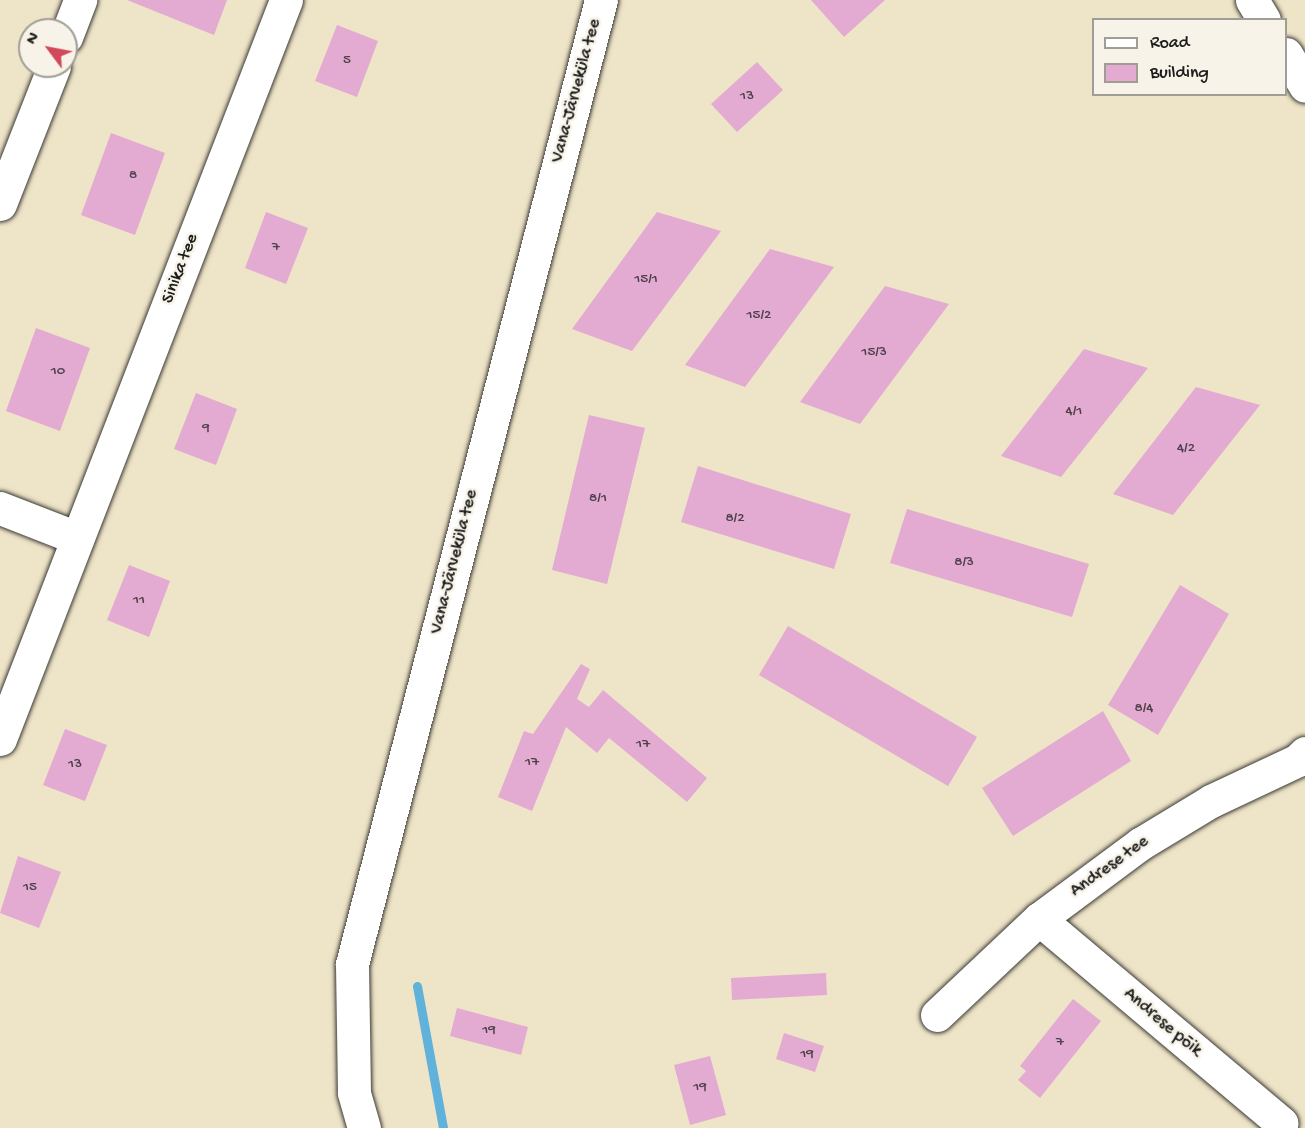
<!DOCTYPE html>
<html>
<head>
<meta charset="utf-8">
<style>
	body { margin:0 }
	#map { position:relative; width:1305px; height:1128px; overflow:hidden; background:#eee4c7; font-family:"Gochi Hand",sans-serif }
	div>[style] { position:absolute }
	.stream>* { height:9px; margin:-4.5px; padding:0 4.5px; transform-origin:4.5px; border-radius:4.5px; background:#60b2db }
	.building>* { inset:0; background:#e3abd2 }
	.roads { filter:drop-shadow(0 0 2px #3c3a36) drop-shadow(0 0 2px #3c3a36) }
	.minor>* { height:33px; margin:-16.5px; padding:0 16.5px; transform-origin:16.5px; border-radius:16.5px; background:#fff }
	span { translate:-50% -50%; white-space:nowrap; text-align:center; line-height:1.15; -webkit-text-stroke:5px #f7f3e8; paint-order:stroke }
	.number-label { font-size:15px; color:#4e404a }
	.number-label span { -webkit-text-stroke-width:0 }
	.street-label { font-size:18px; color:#1c1c1c }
	.legend { position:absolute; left:1092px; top:18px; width:195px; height:78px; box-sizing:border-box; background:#f7f3e8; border:2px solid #9f9d96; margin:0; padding:8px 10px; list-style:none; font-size:18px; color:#1c1c1c }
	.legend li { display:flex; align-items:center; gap:12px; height:30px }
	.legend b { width:30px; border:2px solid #9f9d96 }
	.north { position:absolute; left:18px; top:18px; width:60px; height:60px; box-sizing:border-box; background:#f7f3e8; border:2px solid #9f9d96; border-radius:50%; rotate:302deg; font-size:16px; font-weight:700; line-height:24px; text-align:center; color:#1c1c1c }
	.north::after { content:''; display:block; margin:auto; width:21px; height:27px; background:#d1495b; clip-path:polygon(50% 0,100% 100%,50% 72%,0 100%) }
</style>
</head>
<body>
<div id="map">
	<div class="stream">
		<div style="left:417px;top:986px;width:144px;rotate:79.6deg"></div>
	</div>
	<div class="building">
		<div style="clip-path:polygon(127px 0,227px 0,214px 35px)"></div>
		<div style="clip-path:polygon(811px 0,885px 0,844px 37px)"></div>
		<div style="clip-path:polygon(337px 25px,378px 41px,357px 97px,315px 81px)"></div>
		<div style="clip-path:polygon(757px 62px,783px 90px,737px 132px,711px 104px)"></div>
		<div style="clip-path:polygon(111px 133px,165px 153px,135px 235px,81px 215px)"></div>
		<div style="clip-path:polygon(266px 212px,308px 228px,286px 284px,245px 268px)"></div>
		<div style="clip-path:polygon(657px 212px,721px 231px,632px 351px,572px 329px)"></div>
		<div style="clip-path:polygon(770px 249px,834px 267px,745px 387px,685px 365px)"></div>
		<div style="clip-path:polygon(885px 286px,949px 304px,860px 424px,800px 402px)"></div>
		<div style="clip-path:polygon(36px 328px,90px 348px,60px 431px,6px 411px)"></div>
		<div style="clip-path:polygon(1084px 349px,1148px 368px,1061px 477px,1001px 456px)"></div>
		<div style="clip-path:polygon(1196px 387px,1260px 405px,1173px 515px,1113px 494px)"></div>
		<div style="clip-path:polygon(196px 393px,237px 409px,216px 465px,174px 449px)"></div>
		<div style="clip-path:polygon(589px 415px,645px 428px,607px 584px,552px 570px)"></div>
		<div style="clip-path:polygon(698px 466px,851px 514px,834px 569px,681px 522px)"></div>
		<div style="clip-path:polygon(907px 509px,1089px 564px,1072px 617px,890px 563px)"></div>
		<div style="clip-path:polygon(129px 565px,170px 581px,149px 637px,107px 620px)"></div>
		<div style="clip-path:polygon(1180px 585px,1229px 614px,1158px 735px,1108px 705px)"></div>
		<div style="clip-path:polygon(788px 626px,977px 737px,948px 786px,759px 675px)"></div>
		<div style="clip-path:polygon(581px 664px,590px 669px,577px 699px,589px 707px,603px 690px,707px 778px,687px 802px,609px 738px,597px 753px,566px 727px,532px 811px,498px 797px,524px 731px,533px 734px)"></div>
		<div style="clip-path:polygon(1103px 711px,1131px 761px,1013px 836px,982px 788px)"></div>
		<div style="clip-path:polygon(65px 729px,107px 745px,85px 801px,43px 785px)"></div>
		<div style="clip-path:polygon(18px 856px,61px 872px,39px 928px,0 913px)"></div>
		<div style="clip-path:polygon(826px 973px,827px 995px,732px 1000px,731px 978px)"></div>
		<div style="clip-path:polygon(1073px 999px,1101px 1021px,1040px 1098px,1018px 1080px,1026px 1071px,1020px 1066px)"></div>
		<div style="clip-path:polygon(457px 1008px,528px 1027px,521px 1055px,450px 1036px)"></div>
		<div style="clip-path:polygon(784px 1033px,824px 1046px,815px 1072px,776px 1059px)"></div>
		<div style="clip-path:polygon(710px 1056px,726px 1115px,690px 1125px,674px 1065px)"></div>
	</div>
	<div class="roads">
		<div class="minor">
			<div style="left:1252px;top:0;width:23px;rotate:59deg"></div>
			<div style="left:66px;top:37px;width:40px;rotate:-69deg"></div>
			<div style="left:1286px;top:54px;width:37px;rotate:59deg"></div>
			<div style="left:0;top:204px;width:148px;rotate:-68.6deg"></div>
			<div style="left:0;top:508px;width:83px;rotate:21.3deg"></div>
			<div style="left:0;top:739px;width:792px;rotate:-68.84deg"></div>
			<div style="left:1039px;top:919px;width:317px;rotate:40.1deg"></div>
			<div style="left:1281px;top:1123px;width:6px;rotate:121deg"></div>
			<div style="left:937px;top:1015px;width:140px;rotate:-43.3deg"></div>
			<div style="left:1039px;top:919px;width:126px;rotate:-36.6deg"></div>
			<div style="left:1140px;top:844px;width:83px;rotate:-31.2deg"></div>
			<div style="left:1211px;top:801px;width:96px;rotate:-25.2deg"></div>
			<div style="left:1298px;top:760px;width:10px;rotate:-45deg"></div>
			<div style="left:364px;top:1128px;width:37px;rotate:-106deg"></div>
			<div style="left:354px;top:1092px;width:128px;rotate:-90.9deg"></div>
			<div style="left:352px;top:964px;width:996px;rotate:-75.52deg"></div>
		</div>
	</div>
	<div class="number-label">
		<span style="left:347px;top:61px">5</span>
		<span style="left:747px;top:97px">13</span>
		<span style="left:133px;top:176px">8</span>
		<span style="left:276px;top:248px">7</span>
		<span style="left:646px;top:280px">15/1</span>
		<span style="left:759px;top:316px">15/2</span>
		<span style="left:874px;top:353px">15/3</span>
		<span style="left:58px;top:372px">10</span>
		<span style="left:1074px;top:412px">4/1</span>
		<span style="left:206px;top:429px">9</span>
		<span style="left:1186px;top:449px">4/2</span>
		<span style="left:598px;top:499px">8/1</span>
		<span style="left:735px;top:519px">8/2</span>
		<span style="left:964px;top:563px">8/3</span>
		<span style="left:139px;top:601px">11</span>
		<span style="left:1144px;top:709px">8/4</span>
		<span style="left:643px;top:745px">17</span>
		<span style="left:532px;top:763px">17</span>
		<span style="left:75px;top:765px">13</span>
		<span style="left:30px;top:888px">15</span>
		<span style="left:489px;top:1031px">19</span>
		<span style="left:1060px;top:1043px">7</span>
		<span style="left:807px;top:1055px">19</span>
		<span style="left:700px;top:1088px">19</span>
	</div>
	<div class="street-label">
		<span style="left:577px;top:91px;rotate:-75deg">Vana-Järveküla tee</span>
		<span style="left:181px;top:269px;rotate:-69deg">Sinika tee</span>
		<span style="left:455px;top:562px;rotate:-76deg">Vana-Järveküla tee</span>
		<span style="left:1110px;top:867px;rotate:-36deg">Andrese tee</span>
		<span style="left:1162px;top:1023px;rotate:40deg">Andrese põik</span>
	</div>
	<ul class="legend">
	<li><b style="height:8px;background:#fff"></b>Road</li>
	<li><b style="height:16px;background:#e3abd2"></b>Building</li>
	</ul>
	<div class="north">N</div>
</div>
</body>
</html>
